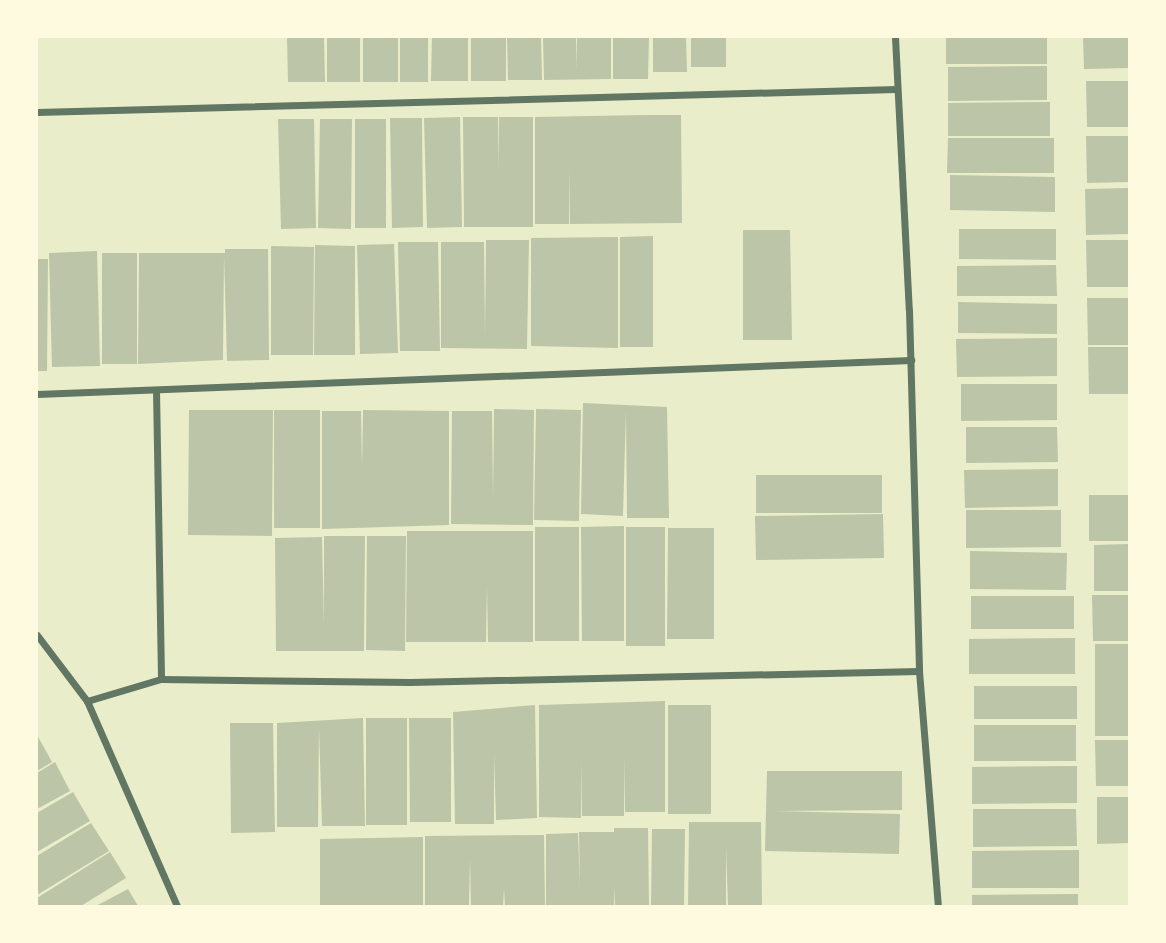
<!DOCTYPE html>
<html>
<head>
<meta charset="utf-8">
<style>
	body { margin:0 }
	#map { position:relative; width:1166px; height:943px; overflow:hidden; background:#e9edc9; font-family:Georgia,serif }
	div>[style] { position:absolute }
	.building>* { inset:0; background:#bcc5a7 }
	.minor>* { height:7px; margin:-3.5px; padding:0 3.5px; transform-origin:3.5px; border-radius:3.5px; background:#617663 }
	span { translate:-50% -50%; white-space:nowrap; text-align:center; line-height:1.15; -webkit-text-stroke:5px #fefae0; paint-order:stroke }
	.frame { position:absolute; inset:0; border:38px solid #fefae0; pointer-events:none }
</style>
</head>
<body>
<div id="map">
	<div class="building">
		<div style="clip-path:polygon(287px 37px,324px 37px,325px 82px,288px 82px)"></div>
		<div style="clip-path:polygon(327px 37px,360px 37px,360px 82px,327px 82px)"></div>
		<div style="clip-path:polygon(363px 37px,398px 37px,398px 82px,363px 82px)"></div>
		<div style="clip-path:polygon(400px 37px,428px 37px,428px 82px,400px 82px)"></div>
		<div style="clip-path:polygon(432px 37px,468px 37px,468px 81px,431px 81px)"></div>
		<div style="clip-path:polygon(471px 37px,506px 37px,506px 81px,471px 81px)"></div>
		<div style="clip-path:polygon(507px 37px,541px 37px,542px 80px,508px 80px)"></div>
		<div style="clip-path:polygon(543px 37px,576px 37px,576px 70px,577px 37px,611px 37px,611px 79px,544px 80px)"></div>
		<div style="clip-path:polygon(613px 37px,649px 37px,648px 79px,613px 79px)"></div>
		<div style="clip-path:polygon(653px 37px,686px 37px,687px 72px,653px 72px)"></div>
		<div style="clip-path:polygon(691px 37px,726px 37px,726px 67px,691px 67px)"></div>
		<div style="clip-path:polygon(946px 37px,1047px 37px,1047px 64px,946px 64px)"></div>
		<div style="clip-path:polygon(1083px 37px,1129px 37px,1129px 68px,1084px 69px)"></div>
		<div style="clip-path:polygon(1047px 66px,1047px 100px,948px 101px,948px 67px)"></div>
		<div style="clip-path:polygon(1086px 81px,1129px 81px,1129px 127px,1087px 127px)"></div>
		<div style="clip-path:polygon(1050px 102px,1050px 136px,948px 136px,948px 103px)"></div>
		<div style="clip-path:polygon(646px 115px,681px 115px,682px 223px,570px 224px,570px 169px,569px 224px,535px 224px,535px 117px)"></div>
		<div style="clip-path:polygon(460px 117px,462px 227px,427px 228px,424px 118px)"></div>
		<div style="clip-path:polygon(463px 117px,498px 117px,499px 173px,499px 117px,533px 117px,533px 227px,464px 227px)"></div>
		<div style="clip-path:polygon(390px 118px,422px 118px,423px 227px,392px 228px)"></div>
		<div style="clip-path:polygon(278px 119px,314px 119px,316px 228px,281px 229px)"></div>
		<div style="clip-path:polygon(320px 119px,352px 119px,351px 229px,318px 228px)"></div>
		<div style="clip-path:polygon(355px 119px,386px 119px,386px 228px,355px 228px)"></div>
		<div style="clip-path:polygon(1086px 136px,1129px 136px,1129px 182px,1087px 183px)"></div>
		<div style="clip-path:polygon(948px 138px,1054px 138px,1054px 173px,947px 173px)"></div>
		<div style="clip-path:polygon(950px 175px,1055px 177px,1055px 212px,950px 210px)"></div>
		<div style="clip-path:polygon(1129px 188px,1129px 234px,1086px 235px,1085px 189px)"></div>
		<div style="clip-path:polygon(959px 229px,1056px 229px,1056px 260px,959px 259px)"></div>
		<div style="clip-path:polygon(743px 230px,790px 230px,792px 340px,743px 340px)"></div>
		<div style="clip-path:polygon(653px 236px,653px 347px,620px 347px,620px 237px)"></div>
		<div style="clip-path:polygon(618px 237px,618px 348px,531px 346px,531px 238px)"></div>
		<div style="clip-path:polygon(486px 240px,529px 240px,527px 349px,441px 348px,441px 242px,484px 242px,485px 336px)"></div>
		<div style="clip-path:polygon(1086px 240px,1129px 240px,1129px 287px,1087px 287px)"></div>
		<div style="clip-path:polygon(398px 242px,438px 242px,440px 351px,400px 351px)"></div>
		<div style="clip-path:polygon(394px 244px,398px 353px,360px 354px,357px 245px)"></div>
		<div style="clip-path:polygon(315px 245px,355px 246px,355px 355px,314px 355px)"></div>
		<div style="clip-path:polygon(271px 246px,314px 247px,313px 355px,271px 355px)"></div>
		<div style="clip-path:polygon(225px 249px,268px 249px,269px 360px,227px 361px,224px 255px,223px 360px,138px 364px,139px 253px,225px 253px)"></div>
		<div style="clip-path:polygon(97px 251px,100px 366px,52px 367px,49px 253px)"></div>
		<div style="clip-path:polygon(102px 253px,137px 253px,137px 364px,102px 364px)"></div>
		<div style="clip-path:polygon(37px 259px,48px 259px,47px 371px,37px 371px)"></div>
		<div style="clip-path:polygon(1056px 265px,1057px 296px,957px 296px,957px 266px)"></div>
		<div style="clip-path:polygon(1087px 298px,1129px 298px,1129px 345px,1088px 345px)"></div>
		<div style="clip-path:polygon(958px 302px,1057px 304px,1057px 334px,958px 333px)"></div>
		<div style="clip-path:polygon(1057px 338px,1057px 376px,957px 377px,956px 339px)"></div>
		<div style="clip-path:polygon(1088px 347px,1129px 347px,1129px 394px,1089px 394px)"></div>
		<div style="clip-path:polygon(961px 384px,1057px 384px,1057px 420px,961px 421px)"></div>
		<div style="clip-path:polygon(583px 403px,667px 407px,669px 518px,627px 518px,626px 411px,623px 516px,581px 514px)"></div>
		<div style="clip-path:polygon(494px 409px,534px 410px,533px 525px,451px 524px,452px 411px,492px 411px,493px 499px)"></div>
		<div style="clip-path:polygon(536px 409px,581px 410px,579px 521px,534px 520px)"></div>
		<div style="clip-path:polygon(189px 410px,273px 410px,272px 536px,188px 535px)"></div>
		<div style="clip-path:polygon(274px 410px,320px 410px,320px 528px,274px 528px)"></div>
		<div style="clip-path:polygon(363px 410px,449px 411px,449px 525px,322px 529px,322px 411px,361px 411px,362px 468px)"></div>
		<div style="clip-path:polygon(966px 427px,1057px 427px,1058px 462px,966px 463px)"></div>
		<div style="clip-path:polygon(1058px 469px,1058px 506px,965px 508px,964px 470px)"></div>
		<div style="clip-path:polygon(756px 475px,882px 475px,882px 513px,756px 513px)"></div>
		<div style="clip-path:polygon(1089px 495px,1129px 495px,1129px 541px,1089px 541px)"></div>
		<div style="clip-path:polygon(966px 510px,1061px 510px,1061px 547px,966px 548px)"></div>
		<div style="clip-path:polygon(883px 514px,884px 558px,756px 560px,755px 516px)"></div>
		<div style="clip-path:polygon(624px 526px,624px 641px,582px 641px,581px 527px)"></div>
		<div style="clip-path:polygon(535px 527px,579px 527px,579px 641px,535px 641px)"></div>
		<div style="clip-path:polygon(626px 527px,665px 527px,665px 646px,626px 646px)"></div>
		<div style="clip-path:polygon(668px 528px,714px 528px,714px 639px,667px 639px)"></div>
		<div style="clip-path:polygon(407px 531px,533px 531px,533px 642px,488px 642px,487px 586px,486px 642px,406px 642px)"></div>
		<div style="clip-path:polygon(324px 536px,365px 536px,364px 651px,276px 651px,275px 538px,322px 537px,324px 626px)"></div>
		<div style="clip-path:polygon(367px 536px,406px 536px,405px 651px,366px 650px)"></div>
		<div style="clip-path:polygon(1129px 544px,1129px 591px,1094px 591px,1094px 545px)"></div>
		<div style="clip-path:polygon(970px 551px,1067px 553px,1066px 590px,970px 589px)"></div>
		<div style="clip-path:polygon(1092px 595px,1129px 595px,1129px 641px,1093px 641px)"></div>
		<div style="clip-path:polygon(971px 596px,1074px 596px,1074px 629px,971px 629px)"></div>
		<div style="clip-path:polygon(1075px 638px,1075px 674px,969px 674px,969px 639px)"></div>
		<div style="clip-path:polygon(1095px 644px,1129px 644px,1129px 736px,1095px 736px)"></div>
		<div style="clip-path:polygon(974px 686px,1077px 686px,1077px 719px,974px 719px)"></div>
		<div style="clip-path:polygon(665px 701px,665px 812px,625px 812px,624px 756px,624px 816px,582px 816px,581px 761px,581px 818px,539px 817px,539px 705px)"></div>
		<div style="clip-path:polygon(535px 705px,537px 818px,496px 820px,494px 753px,494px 824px,455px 824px,453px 712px)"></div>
		<div style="clip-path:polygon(668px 705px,711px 705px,711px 814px,668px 814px)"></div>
		<div style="clip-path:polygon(363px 718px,365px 826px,322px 826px,319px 728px,318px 827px,277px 827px,277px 723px)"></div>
		<div style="clip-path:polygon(366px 718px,407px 718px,407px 825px,366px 825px)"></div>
		<div style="clip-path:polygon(409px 718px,451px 718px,451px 822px,410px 822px)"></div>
		<div style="clip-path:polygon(230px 723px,273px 723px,275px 832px,231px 833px)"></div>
		<div style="clip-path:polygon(974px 725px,1076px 725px,1076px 761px,974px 761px)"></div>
		<div style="clip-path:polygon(37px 735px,52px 762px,37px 771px)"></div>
		<div style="clip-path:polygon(1095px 740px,1129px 740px,1129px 786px,1096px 786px)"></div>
		<div style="clip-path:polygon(55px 762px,70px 791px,37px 809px,37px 773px)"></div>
		<div style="clip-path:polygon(1077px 766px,1077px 803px,972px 804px,972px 767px)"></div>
		<div style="clip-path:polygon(767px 771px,902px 771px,902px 810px,773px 811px,900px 814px,899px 854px,765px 851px)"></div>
		<div style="clip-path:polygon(73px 792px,90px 821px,37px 852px,37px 813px)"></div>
		<div style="clip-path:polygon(1097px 797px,1129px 797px,1129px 843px,1097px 844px)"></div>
		<div style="clip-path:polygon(973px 809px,1076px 809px,1077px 846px,973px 847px)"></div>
		<div style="clip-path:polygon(689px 822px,761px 822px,762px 906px,728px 906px,726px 848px,726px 906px,688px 906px)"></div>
		<div style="clip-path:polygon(91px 823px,109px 851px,37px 895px,37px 856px)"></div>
		<div style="clip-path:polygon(614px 828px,648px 828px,649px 906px,615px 906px,615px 885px,614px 906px,546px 906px,546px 834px,578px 833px,580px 888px,579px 832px,614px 832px)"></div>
		<div style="clip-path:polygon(652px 829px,685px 829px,684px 906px,651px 906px)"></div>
		<div style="clip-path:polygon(544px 835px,545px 906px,505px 906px,504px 888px,503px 906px,471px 906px,470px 859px,469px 906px,425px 906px,425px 836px)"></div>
		<div style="clip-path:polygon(423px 837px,423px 906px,320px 906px,320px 839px)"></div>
		<div style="clip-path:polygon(1079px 850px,1079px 888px,972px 888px,972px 851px)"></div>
		<div style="clip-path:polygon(110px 852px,126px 878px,81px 906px,37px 906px,37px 898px)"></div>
		<div style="clip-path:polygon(128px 889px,138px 906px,96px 906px)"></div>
		<div style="clip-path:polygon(1078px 894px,1078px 906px,972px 906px,972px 895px)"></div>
	</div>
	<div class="minor">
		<div style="left:895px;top:37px;width:273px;rotate:87.1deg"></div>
		<div style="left:909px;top:310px;width:361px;rotate:88.4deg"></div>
		<div style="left:919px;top:671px;width:236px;rotate:85.4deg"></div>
		<div style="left:37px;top:112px;width:859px;rotate:-1.53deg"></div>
		<div style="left:156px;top:390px;width:289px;rotate:89deg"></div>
		<div style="left:161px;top:679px;width:249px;rotate:0.7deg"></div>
		<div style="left:410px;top:682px;width:509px;rotate:-1.24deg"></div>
		<div style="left:37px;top:394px;width:875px;rotate:-2.23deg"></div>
		<div style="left:37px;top:635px;width:83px;rotate:52.9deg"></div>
		<div style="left:87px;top:701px;width:224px;rotate:66.3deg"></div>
		<div style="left:87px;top:701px;width:77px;rotate:-16.6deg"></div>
	</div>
	<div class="frame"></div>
</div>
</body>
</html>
